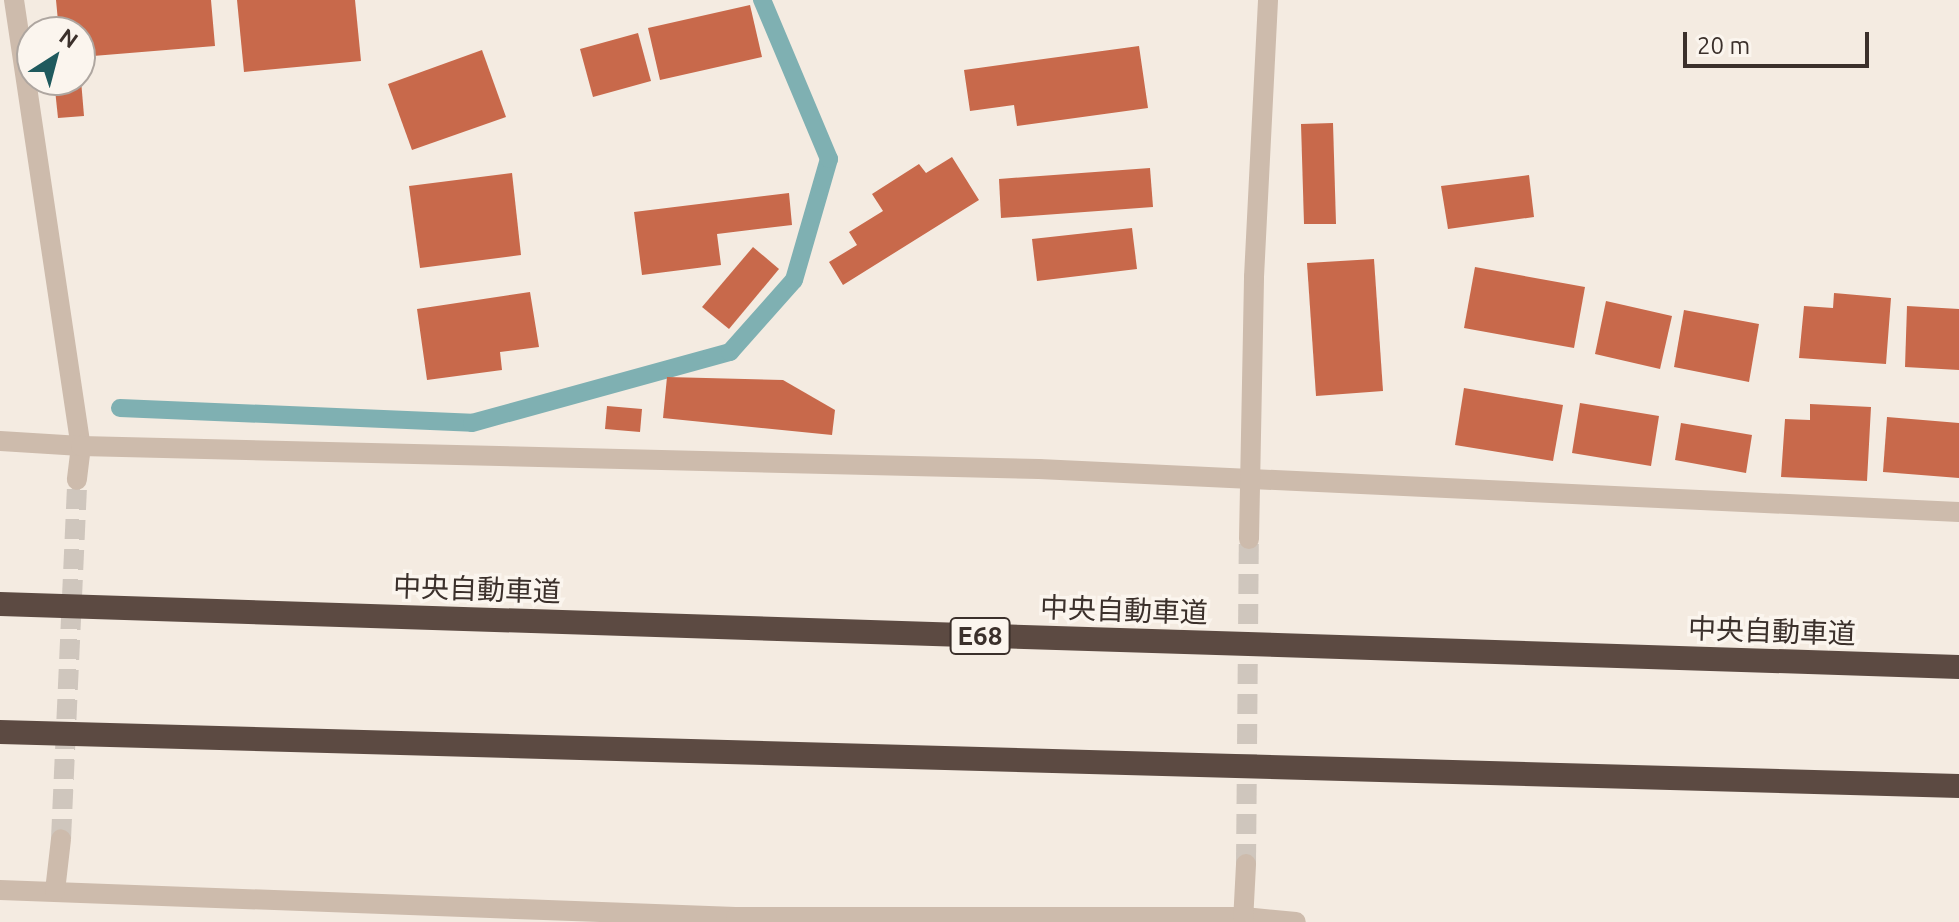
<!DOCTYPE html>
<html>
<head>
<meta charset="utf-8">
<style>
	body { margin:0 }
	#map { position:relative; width:1959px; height:922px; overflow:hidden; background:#f4ebe1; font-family:Ubuntu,"Noto Sans JP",sans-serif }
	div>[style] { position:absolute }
	.stream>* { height:18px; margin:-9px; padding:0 9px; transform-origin:9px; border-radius:9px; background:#7fb0b2 }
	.building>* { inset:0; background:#c8694b }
	.minor-tunnel>* { height:20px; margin-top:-10px; transform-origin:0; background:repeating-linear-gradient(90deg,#cfc6bd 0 20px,transparent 0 30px) }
	.minor>* { height:20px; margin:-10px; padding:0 10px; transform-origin:10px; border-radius:10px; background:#cdbbac }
	.highway>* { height:24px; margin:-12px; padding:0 12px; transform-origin:12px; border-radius:12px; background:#5c4a42 }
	span { translate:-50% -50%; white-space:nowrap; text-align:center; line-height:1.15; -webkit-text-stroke:7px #fbf5ee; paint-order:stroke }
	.shield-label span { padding:2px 6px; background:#fbf5ee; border:2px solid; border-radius:6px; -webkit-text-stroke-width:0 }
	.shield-label { font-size:26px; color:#3b302b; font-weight:700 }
	.street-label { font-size:28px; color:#3b302b }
	.north { position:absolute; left:16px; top:16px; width:80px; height:80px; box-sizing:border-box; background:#fbf5ee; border:2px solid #aea6a0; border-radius:50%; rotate:36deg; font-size:22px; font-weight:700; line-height:32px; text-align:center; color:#3b302b }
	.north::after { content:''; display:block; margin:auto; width:28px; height:36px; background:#1f5a5e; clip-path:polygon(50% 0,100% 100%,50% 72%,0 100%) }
	.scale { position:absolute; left:1683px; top:32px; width:186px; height:36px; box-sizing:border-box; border:4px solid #3b302b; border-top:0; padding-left:10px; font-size:24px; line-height:28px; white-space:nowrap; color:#3b302b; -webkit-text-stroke:6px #fbf5ee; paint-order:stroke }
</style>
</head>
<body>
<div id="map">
	<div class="stream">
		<div style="left:120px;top:408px;width:352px;rotate:2.4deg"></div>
		<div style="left:472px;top:423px;width:268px;rotate:-15.4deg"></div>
		<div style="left:730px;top:352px;width:96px;rotate:-48.4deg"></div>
		<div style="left:794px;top:280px;width:126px;rotate:-73.9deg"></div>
		<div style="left:829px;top:159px;width:173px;rotate:-112.8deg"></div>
	</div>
	<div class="building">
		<div style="clip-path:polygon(56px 0,211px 0,215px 46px,93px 56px,91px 37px,80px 38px,80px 32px,59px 32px)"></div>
		<div style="clip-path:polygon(237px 0,355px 0,361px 61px,244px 72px)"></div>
		<div style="clip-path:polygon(750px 5px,762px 57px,660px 80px,648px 28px)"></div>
		<div style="clip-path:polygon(638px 33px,651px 81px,593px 97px,580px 49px)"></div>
		<div style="clip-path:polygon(1139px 46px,1148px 108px,1017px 126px,1014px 105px,970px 111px,964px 70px)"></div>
		<div style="clip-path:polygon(482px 50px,506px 117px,412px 150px,388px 84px)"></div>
		<div style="clip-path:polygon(54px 80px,81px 80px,84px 116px,58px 118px)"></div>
		<div style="clip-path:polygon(1333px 123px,1336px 224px,1304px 224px,1301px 124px)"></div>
		<div style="clip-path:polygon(952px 157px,979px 200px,843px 285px,829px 262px,857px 245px,849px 232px,883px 211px,872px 194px,919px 164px,926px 173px)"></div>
		<div style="clip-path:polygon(1150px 168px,1153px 207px,1001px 218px,999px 179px)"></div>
		<div style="clip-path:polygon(512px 173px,521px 255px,420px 268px,409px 186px)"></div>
		<div style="clip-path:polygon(1529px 175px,1534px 217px,1448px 229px,1441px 186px)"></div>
		<div style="clip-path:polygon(789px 193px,792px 225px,717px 234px,721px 265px,642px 275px,634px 212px)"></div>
		<div style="clip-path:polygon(1132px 228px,1137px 269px,1037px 281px,1032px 239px)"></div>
		<div style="clip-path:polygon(753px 247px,779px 269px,729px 329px,702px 307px)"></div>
		<div style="clip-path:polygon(1374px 259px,1383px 391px,1316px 396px,1307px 263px)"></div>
		<div style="clip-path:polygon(1475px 267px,1585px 287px,1574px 348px,1464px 328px)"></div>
		<div style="clip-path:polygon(530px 292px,539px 347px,500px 352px,502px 370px,427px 380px,417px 309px)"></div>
		<div style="clip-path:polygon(1834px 293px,1891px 298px,1886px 364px,1799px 358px,1804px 306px,1833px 308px)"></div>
		<div style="clip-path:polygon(1606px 301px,1672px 316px,1660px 369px,1595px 354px)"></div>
		<div style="clip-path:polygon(1907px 306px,1959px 309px,1959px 370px,1905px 367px)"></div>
		<div style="clip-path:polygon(1684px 310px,1759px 324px,1749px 382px,1674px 367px)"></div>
		<div style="clip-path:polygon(667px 377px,783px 380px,835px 410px,832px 435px,663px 418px)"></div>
		<div style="clip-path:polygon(1464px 388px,1563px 405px,1553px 461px,1455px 445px)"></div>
		<div style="clip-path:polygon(1580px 403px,1659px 416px,1651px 466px,1572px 453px)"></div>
		<div style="clip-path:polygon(1810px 404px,1871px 407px,1867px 481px,1781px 477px,1785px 419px,1810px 420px)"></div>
		<div style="clip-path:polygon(607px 406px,642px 409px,640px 432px,605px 429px)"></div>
		<div style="clip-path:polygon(1887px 417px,1959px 423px,1959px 478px,1883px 472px)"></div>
		<div style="clip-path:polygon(1681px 423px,1752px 435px,1746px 473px,1675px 460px)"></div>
	</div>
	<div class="minor-tunnel">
		<div style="left:61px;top:839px;width:359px;rotate:-87.4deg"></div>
		<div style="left:1246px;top:864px;width:325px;rotate:-89.5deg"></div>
	</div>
	<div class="minor">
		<div style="left:14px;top:0;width:451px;rotate:81.5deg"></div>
		<div style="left:81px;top:446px;width:34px;rotate:97deg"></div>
		<div style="left:0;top:441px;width:81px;rotate:3.5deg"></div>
		<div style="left:81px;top:446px;width:958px;rotate:1.38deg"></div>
		<div style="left:1039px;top:469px;width:921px;rotate:2.68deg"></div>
		<div style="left:1249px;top:539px;width:262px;rotate:-88.9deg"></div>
		<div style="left:1254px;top:277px;width:277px;rotate:-87.1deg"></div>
		<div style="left:0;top:890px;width:736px;rotate:2.1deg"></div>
		<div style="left:736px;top:917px;width:508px"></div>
		<div style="left:1244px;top:917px;width:52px;rotate:5.5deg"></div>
		<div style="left:55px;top:891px;width:52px;rotate:-83.4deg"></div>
		<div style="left:1243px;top:922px;width:58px;rotate:-87deg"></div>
	</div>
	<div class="highway">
		<div style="left:0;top:604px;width:1960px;rotate:1.84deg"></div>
		<div style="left:0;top:732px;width:1960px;rotate:1.58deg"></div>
	</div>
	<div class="shield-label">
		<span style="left:980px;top:636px">E68</span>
	</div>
	<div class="street-label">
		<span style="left:477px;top:589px;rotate:2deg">中央自動車道</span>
		<span style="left:1124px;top:610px;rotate:2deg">中央自動車道</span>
		<span style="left:1772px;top:631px;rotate:2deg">中央自動車道</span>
	</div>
	<div class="north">N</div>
	<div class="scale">20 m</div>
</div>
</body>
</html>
